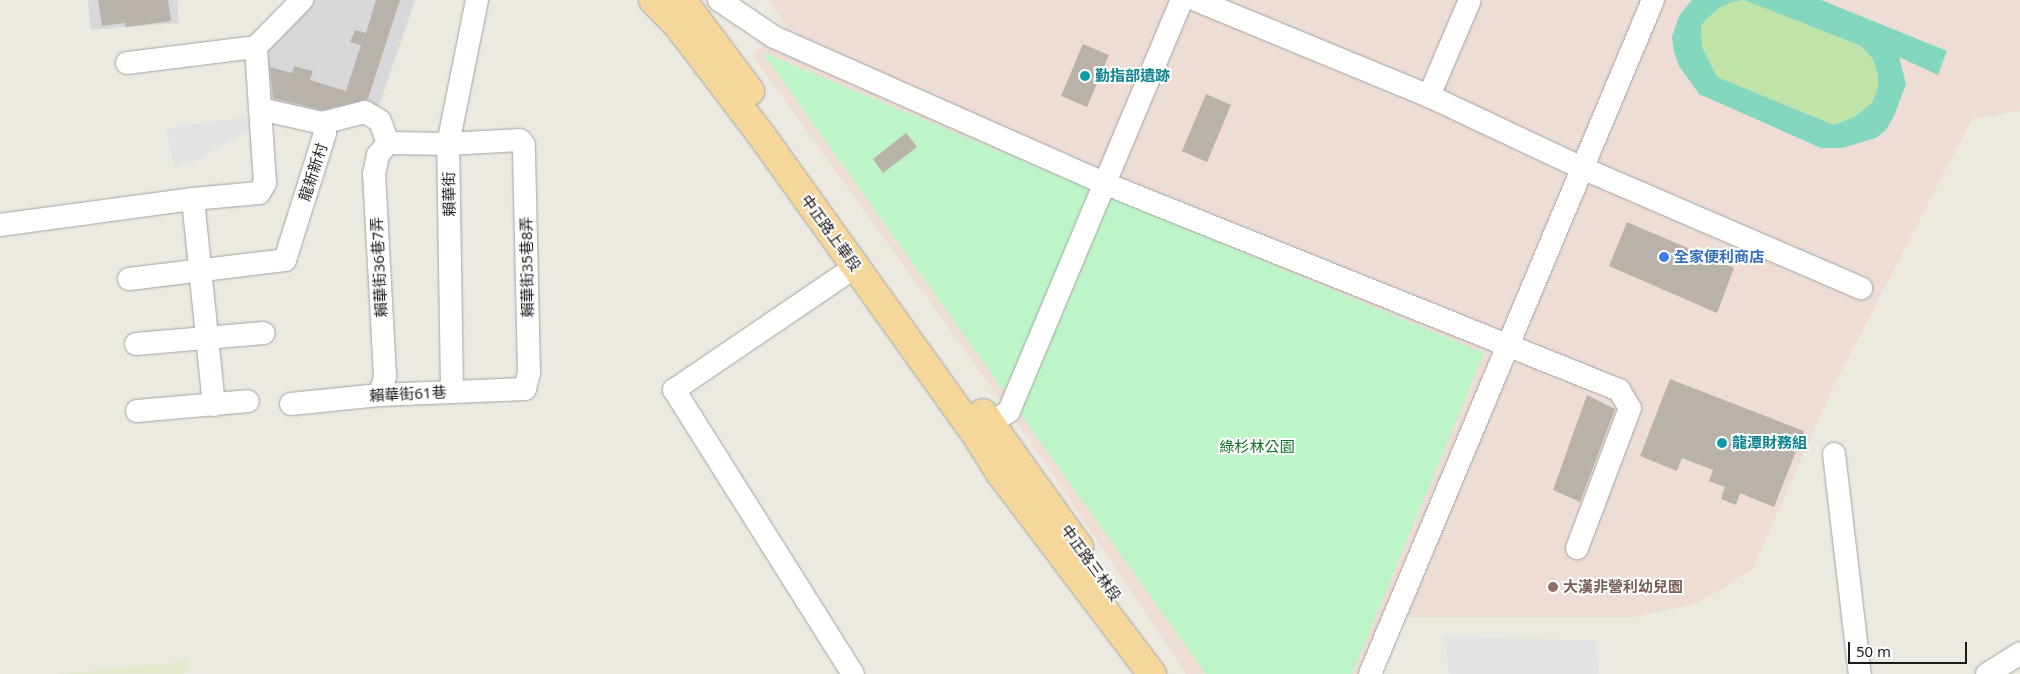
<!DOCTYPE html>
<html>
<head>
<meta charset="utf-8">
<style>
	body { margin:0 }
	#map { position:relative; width:2020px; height:674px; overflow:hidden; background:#ece9e0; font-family:"Noto Sans","Noto Sans TC",sans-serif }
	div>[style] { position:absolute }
	.residential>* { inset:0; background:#d9d8d8 }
	.military>* { inset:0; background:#edddd4 }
	.farmland>* { inset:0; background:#e5eacc }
	.grass>* { inset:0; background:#c0e4a8 }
	.park>* { inset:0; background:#bef5c8 }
	.pitch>* { inset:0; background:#82d7be }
	.parking>* { inset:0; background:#e3e3e3 }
	.building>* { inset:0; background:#b8b2aa }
	.roads { filter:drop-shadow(0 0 1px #a2a2a2) drop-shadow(0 0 1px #a2a2a2) }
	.minor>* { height:22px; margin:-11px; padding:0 11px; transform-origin:11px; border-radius:11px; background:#fff }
	.major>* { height:28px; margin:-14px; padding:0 14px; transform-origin:14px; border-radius:14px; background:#f5d79c }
	.dots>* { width:14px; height:14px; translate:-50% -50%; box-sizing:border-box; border:2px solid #fff; border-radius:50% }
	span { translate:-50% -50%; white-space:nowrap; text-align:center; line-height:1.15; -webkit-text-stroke:4px #fff; paint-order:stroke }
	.culture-label { font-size:15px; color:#0d838f; font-weight:700 }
	.left { translate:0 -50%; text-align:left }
	.street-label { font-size:15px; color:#1b1b1b }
	.shop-label { font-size:15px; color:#366cbe; font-weight:700 }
	.park-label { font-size:15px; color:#117022 }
	.education-label { font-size:15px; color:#785e54; font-weight:700 }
	.scale { position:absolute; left:1848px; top:642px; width:119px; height:22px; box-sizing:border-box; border:2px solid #1b1b1b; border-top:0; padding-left:6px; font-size:15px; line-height:18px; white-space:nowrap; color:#1b1b1b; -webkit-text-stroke:4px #fff; paint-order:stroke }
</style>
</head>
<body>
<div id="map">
	<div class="residential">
		<div style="clip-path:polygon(88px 0,177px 0,179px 23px,90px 30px)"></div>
		<div style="clip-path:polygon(311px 0,415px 0,379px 106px,323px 120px,264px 107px,259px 49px)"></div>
	</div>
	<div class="military">
		<div style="clip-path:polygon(769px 0,2020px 0,2020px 111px,1972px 119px,1833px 387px,1753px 568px,1697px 604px,1635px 617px,1398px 617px,1375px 674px,1186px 674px,1031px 442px,752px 55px,786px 27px)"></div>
	</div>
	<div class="farmland">
		<div style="clip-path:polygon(189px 661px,184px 674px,60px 674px)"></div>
	</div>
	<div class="grass">
		<div style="clip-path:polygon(1744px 0,1861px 46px,1873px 59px,1878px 76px,1878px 88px,1872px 103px,1854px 117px,1834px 125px,1717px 77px,1702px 47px,1701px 26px,1706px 19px,1721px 7px,1732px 2px)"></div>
	</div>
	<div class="park">
		<div style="clip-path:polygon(762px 52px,1484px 353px,1352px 674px,1206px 674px)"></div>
	</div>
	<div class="pitch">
		<div style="clip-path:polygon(1692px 0,1743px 0,1732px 2px,1721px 7px,1706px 19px,1701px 26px,1702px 47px,1717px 77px,1834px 125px,1854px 117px,1872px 103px,1878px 88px,1878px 76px,1873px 59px,1861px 46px,1744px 0,1821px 0,1947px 51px,1938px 75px,1899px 57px,1906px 84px,1894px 116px,1886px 130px,1876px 138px,1842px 148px,1821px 148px,1699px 94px,1679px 66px,1674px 52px,1672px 37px,1679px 16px)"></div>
	</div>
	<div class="parking">
		<div style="clip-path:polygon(248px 117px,250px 132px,234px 138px,201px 158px,174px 169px,167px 128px)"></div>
		<div style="clip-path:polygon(1444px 637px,1595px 640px,1599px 674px,1449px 674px)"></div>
	</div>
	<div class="building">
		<div style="clip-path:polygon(98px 0,168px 0,171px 21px,126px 27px,125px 23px,102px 26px)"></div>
		<div style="clip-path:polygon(376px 0,400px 0,368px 99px,322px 110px,273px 98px,270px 67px,292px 73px,294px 66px,313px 71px,310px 80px,346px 91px,361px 45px,350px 42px,355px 30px,366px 33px)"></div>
		<div style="clip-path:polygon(1083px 44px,1109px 55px,1087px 107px,1061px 96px)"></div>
		<div style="clip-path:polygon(1206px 94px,1231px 105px,1207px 162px,1182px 151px)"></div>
		<div style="clip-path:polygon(906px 133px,917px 147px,883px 173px,873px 159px)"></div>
		<div style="clip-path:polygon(1627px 222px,1734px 268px,1717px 313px,1609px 266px)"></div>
		<div style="clip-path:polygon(1670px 379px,1804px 431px,1774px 507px,1740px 493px,1736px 505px,1721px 499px,1725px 487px,1709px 481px,1713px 470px,1682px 458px,1677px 471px,1640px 456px)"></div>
		<div style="clip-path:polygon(1587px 395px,1615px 409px,1580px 502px,1553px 490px)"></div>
	</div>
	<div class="roads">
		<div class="minor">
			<div style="left:719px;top:0;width:66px;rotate:33.9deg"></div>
			<div style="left:774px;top:37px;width:363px;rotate:23.9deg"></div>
			<div style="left:1106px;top:184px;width:553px;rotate:21.88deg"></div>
			<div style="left:1619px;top:390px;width:21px;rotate:59deg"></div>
			<div style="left:1630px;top:408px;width:150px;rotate:110.7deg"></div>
			<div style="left:1196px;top:0;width:252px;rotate:22.4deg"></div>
			<div style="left:1429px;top:96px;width:169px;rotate:25.2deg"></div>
			<div style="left:1582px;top:168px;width:304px;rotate:23.3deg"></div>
			<div style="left:127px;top:63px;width:130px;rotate:-7.1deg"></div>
			<div style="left:1429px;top:96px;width:104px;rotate:-66.9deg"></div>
			<div style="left:322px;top:123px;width:44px;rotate:-14.3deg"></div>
			<div style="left:365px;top:112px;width:17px;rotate:31deg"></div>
			<div style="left:380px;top:121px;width:23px;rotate:70deg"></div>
			<div style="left:193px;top:199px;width:207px;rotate:84.2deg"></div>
			<div style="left:0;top:225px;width:195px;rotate:-7.7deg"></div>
			<div style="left:193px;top:199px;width:66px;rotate:-5.2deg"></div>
			<div style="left:259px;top:193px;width:12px;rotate:-59deg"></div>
			<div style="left:265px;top:183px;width:136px;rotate:-93.8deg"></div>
			<div style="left:256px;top:47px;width:66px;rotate:-45.6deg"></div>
			<div style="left:129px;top:279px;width:157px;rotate:-6.9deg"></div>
			<div style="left:285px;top:260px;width:133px;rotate:-72.5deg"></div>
			<div style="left:325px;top:133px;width:10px;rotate:-107deg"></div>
			<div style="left:322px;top:123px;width:63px;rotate:-167.1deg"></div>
			<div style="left:136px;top:344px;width:128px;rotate:-4.9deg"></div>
			<div style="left:452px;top:391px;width:247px;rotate:-90.9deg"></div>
			<div style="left:448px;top:144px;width:147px;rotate:-78.6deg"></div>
			<div style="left:380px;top:395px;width:20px;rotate:-75deg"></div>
			<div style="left:385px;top:376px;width:202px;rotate:-93.1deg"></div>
			<div style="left:374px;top:174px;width:19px;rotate:-78deg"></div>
			<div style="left:378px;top:155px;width:16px;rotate:-50deg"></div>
			<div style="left:291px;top:404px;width:89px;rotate:-5.8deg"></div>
			<div style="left:380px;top:395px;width:145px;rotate:-2.4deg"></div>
			<div style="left:525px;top:389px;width:16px;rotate:-76deg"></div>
			<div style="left:529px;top:373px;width:228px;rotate:-91.3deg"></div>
			<div style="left:524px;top:145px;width:6px;rotate:-129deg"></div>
			<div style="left:520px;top:140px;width:72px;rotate:176.8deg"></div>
			<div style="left:448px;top:144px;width:60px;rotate:-179deg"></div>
			<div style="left:137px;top:411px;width:111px;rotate:-5.1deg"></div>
			<div style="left:976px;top:432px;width:39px;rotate:-32deg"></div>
			<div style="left:1009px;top:411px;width:446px;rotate:-67.2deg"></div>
			<div style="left:1834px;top:454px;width:222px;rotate:83.3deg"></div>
			<div style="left:853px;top:674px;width:336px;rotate:-122.2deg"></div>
			<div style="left:674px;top:390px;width:219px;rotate:-34.2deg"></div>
			<div style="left:1370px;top:674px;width:731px;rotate:-67.22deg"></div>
			<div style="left:1987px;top:674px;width:39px;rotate:-32deg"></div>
		</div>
		<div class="major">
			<div style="left:653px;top:0;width:37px;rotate:46deg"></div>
			<div style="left:679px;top:27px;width:137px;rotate:52.7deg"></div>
			<div style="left:762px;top:136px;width:365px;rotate:54.4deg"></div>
			<div style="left:975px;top:433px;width:47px;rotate:58deg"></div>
			<div style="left:1000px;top:473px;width:252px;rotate:52.9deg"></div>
			<div style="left:682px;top:0;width:114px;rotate:53.2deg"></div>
			<div style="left:983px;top:413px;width:165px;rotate:54.4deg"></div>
		</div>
	</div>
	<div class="dots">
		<div style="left:1085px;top:76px;background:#0f9aa8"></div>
		<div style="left:1664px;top:257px;background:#3f7fe0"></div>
		<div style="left:1722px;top:443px;background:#0f9aa8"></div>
		<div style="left:1553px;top:587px;background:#8d6e63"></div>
	</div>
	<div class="culture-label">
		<span class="left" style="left:1095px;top:76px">勤指部遺跡</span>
		<span class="left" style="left:1732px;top:443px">龍潭財務組</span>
	</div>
	<div class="street-label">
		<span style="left:313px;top:172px;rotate:-72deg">龍新新村</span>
		<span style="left:449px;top:194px;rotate:-91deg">賴華街</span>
		<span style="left:831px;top:233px;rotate:54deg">中正路上華段</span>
		<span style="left:379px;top:267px;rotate:-93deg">賴華街36巷7弄</span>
		<span style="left:527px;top:267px;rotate:-91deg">賴華街35巷8弄</span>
		<span style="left:408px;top:394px;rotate:-3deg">賴華街61巷</span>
		<span style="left:1091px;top:563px;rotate:54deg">中正路三林段</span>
	</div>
	<div class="shop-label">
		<span class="left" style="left:1674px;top:257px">全家便利商店</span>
	</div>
	<div class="park-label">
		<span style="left:1257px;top:447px">綠杉林公園</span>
	</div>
	<div class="education-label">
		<span class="left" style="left:1563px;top:587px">大漢非營利幼兒園</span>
	</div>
	<div class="scale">50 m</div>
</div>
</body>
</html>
